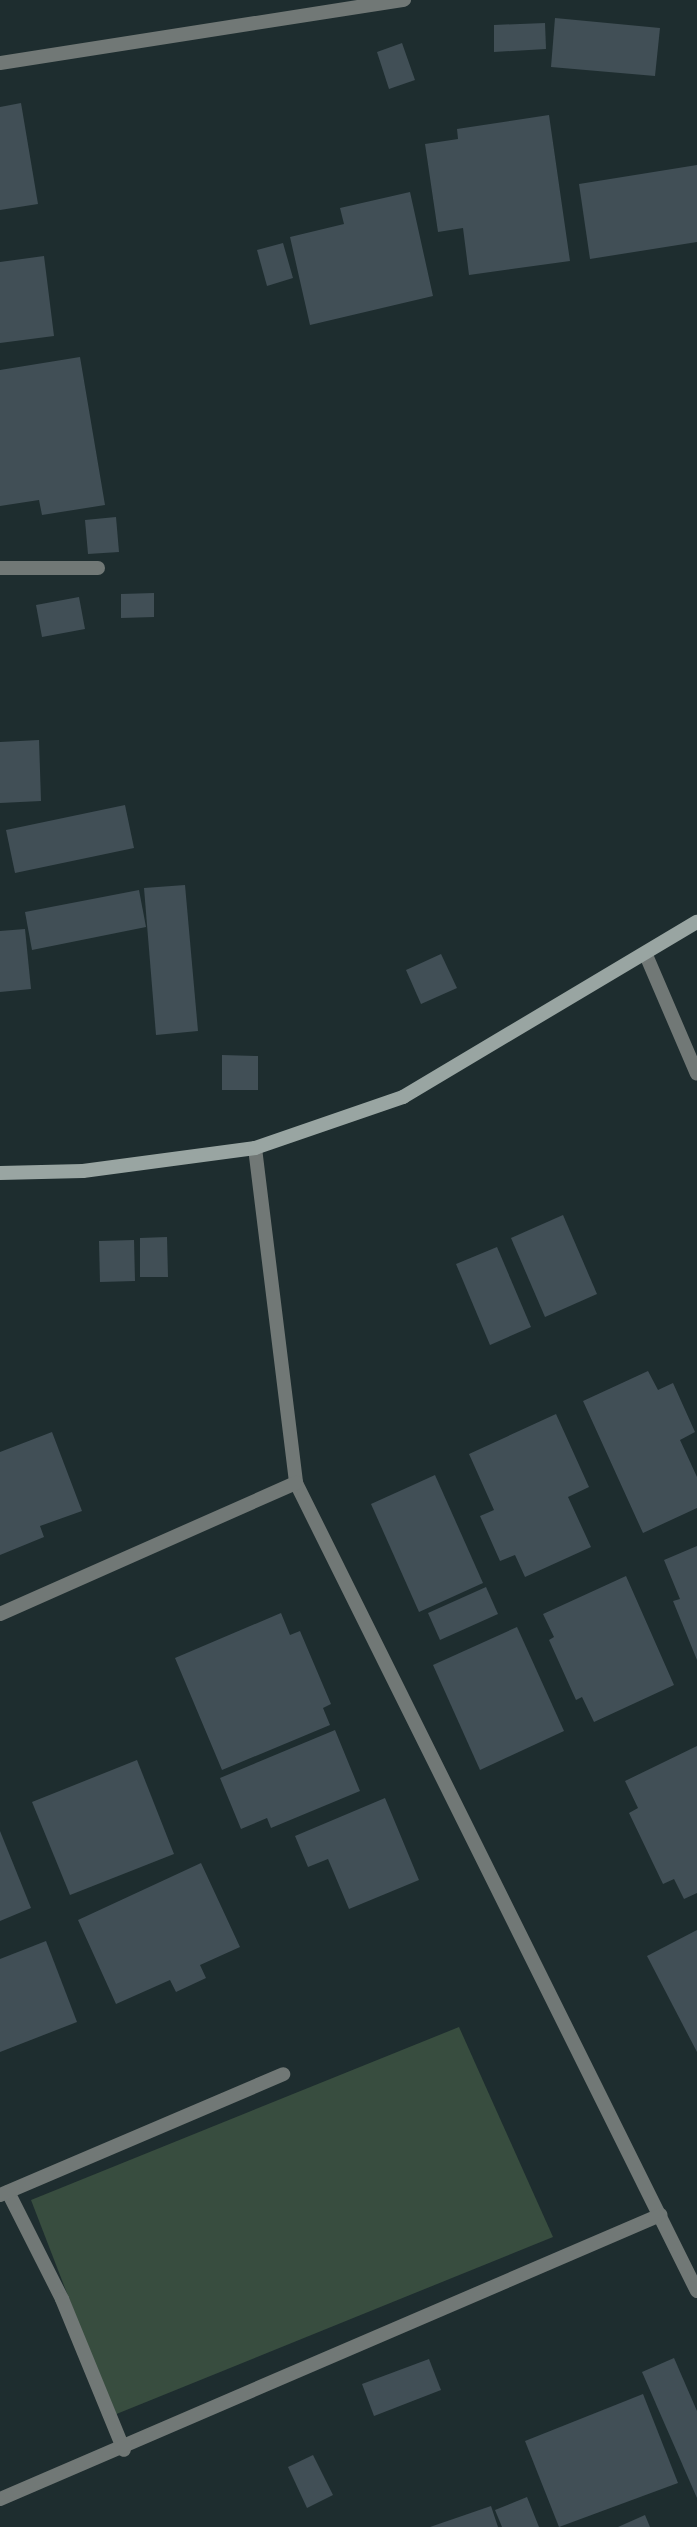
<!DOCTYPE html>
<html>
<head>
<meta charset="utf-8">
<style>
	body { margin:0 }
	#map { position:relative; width:697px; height:2527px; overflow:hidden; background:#1e2d2f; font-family:"Zilla Slab",serif }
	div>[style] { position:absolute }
	.green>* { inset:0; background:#384d3f }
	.building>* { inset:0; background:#414f56 }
	.street>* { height:14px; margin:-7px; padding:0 7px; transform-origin:7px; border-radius:7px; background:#717876 }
	.secondary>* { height:14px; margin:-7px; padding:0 7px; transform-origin:7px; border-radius:7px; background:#99a5a2 }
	span { translate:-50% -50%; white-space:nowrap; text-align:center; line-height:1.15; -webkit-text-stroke:5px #1e2d2f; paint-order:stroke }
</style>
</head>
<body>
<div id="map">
	<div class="green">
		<div style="clip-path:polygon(459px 2027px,553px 2237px,114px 2415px,31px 2200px)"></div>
	</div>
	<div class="building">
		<div style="clip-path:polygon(555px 18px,660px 28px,655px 76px,551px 67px)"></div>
		<div style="clip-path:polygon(545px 23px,546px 49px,494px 52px,494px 25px)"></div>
		<div style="clip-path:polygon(402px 43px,415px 80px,389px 89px,377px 52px)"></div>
		<div style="clip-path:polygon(21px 103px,38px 204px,0 210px,0 107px)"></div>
		<div style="clip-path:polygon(549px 115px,570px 261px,469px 275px,463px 228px,438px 232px,425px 144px,458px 139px,457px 129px)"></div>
		<div style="clip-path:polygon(697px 165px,697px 242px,590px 259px,579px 184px)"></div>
		<div style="clip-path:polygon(410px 192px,433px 296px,310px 325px,290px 237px,344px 224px,340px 208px)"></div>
		<div style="clip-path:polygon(283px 243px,293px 278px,267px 286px,257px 250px)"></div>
		<div style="clip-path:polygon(44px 256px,54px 336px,0 343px,0 262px)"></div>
		<div style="clip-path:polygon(80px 357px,105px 505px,42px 515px,39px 500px,0 506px,0 370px)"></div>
		<div style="clip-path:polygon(116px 517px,119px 552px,88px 554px,85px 520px)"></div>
		<div style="clip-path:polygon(154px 593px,154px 617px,121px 618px,121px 594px)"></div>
		<div style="clip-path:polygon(79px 597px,85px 629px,42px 637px,36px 605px)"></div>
		<div style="clip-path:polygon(39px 740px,41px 801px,0 803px,0 742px)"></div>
		<div style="clip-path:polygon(125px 805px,134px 848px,15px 873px,6px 830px)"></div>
		<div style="clip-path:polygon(185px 885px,198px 1031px,156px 1035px,144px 888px)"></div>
		<div style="clip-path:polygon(139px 890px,146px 927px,32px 950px,25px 912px)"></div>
		<div style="clip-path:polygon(25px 929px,31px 989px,0 992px,0 931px)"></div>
		<div style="clip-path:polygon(441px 954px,457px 988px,421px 1004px,406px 970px)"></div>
		<div style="clip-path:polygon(222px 1055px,258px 1056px,258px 1090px,222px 1090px)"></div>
		<div style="clip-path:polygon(563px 1215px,597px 1294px,545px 1317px,511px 1238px)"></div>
		<div style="clip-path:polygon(167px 1237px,168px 1277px,140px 1277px,140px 1238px)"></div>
		<div style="clip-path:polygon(134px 1240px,135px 1281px,100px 1282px,99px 1241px)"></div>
		<div style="clip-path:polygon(497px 1247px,531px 1327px,490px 1345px,456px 1264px)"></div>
		<div style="clip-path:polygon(648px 1371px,658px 1390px,673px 1383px,695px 1432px,680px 1440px,697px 1477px,697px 1508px,643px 1533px,583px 1401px)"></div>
		<div style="clip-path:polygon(556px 1414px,589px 1487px,568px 1497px,591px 1547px,525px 1577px,515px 1555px,500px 1561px,480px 1516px,494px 1510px,469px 1454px)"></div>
		<div style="clip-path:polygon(52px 1432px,82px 1511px,40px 1526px,44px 1537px,0 1555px,0 1452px)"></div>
		<div style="clip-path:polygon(435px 1475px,483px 1583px,419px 1612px,371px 1504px)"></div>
		<div style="clip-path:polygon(697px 1546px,697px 1660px,673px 1601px,680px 1599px,664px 1560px)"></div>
		<div style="clip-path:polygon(626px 1576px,674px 1685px,594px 1722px,582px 1697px,576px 1700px,549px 1640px,554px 1637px,543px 1614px)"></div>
		<div style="clip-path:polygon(486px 1587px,498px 1614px,440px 1640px,428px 1613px)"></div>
		<div style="clip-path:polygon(281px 1613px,290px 1635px,300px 1631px,331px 1704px,323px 1708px,330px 1725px,222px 1770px,175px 1658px)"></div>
		<div style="clip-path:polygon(517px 1627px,564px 1731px,480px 1770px,433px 1665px)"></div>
		<div style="clip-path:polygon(335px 1730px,360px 1791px,271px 1828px,267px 1818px,241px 1829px,220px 1778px)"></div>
		<div style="clip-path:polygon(697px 1746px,697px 1893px,684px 1899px,674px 1879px,663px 1884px,629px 1813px,638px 1808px,625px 1781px)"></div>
		<div style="clip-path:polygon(137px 1760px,174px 1854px,70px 1895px,32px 1802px)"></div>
		<div style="clip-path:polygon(385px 1798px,419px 1880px,349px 1909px,328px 1859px,308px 1867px,295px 1836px)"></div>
		<div style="clip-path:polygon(0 1831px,31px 1908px,0 1921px)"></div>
		<div style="clip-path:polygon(201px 1863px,240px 1947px,200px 1965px,206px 1978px,176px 1992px,170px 1980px,116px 2004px,78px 1920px)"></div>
		<div style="clip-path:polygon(697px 1930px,697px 2052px,647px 1956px)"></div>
		<div style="clip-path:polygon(46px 1941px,77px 2022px,0 2052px,0 1959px)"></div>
		<div style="clip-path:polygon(674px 2358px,697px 2411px,697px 2498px,642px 2372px)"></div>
		<div style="clip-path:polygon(429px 2359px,441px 2390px,374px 2416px,362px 2384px)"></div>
		<div style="clip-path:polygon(643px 2394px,678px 2483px,559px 2527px,525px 2441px)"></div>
		<div style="clip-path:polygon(313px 2455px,333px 2495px,307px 2508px,288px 2467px)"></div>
		<div style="clip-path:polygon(527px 2497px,539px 2527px,502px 2527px,495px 2510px)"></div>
		<div style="clip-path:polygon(491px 2506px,498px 2527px,430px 2527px)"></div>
		<div style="clip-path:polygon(645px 2515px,650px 2527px,618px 2527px)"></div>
	</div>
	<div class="street">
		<div style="left:0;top:63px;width:409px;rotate:-8.9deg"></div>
		<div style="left:0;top:568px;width:98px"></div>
		<div style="left:646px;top:955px;width:129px;rotate:66.8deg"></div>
		<div style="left:255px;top:1148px;width:337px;rotate:83deg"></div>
		<div style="left:296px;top:1483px;width:902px;rotate:63.61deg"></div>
		<div style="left:0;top:1614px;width:324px;rotate:-23.9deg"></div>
		<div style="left:8px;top:2192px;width:120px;rotate:63.2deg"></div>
		<div style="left:62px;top:2299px;width:163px;rotate:67.7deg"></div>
		<div style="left:0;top:2195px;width:308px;rotate:-23.1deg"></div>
		<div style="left:0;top:2499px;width:719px;rotate:-23.28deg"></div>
	</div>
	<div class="secondary">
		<div style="left:0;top:1173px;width:83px;rotate:-1.4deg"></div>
		<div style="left:83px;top:1171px;width:174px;rotate:-7.6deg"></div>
		<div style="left:255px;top:1148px;width:157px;rotate:-19deg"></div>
		<div style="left:403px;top:1097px;width:342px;rotate:-30.8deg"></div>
	</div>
</div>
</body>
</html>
